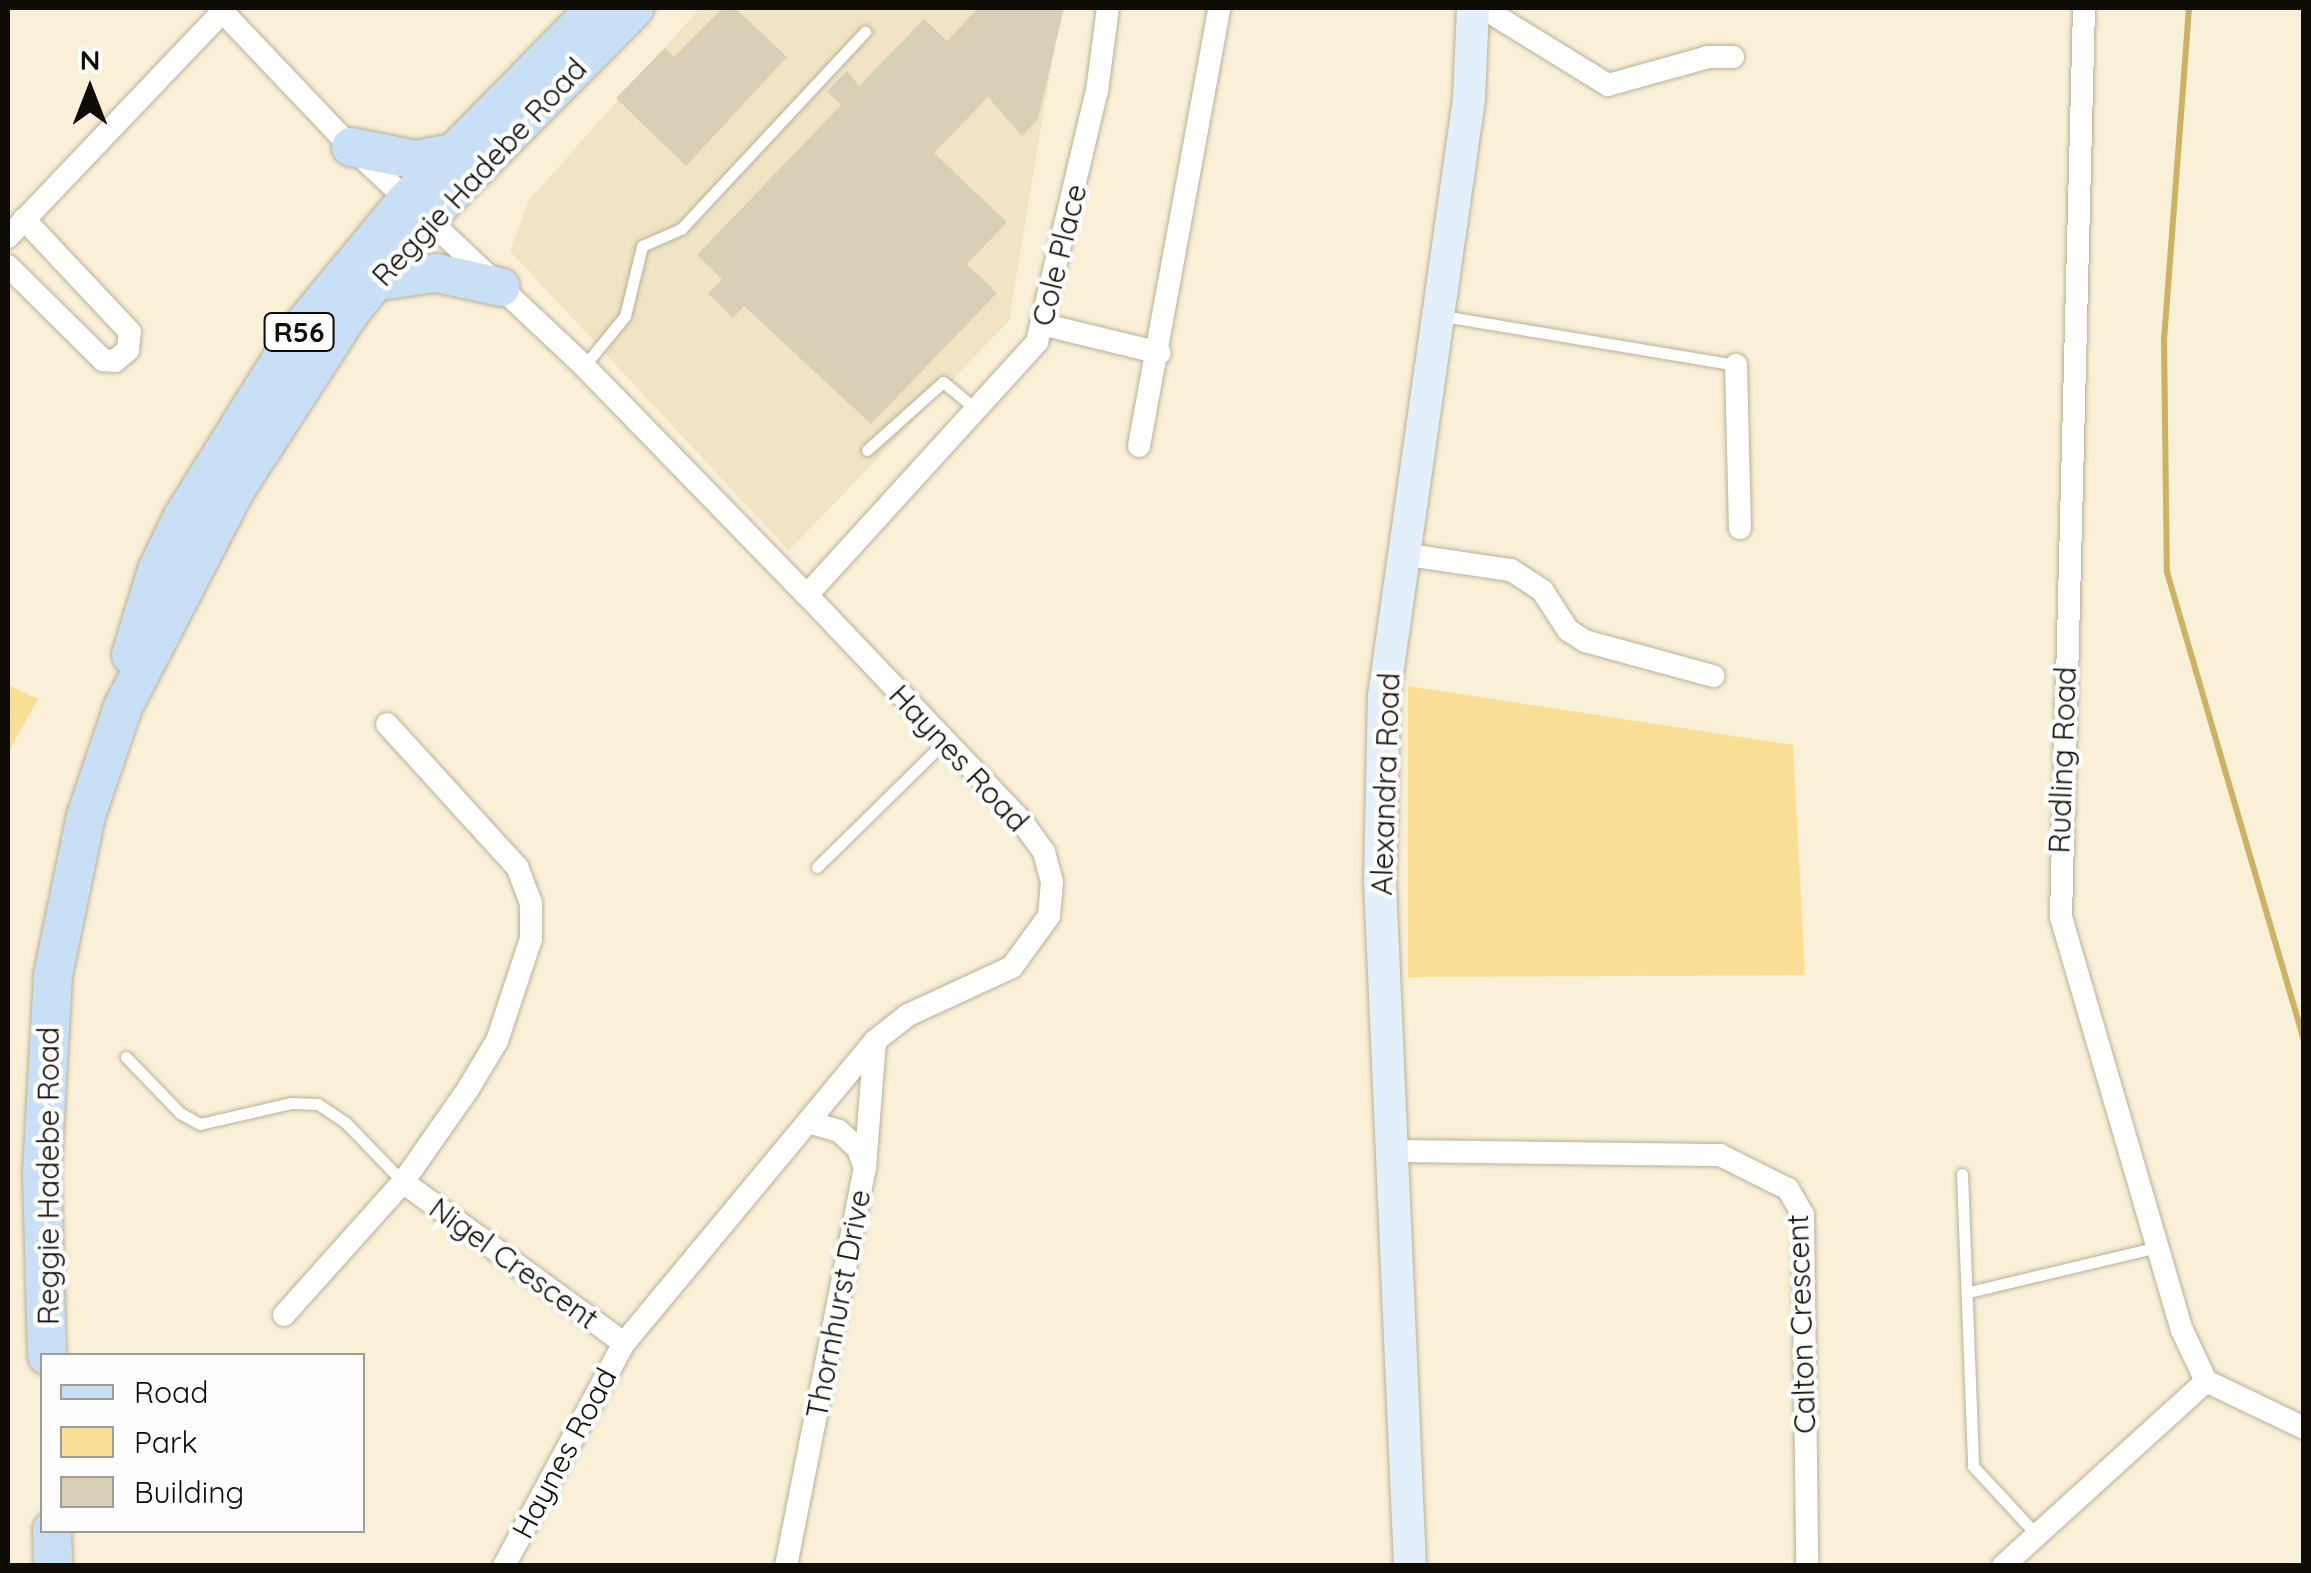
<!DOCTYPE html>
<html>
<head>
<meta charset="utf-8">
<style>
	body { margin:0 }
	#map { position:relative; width:2311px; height:1573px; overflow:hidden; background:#faf0d7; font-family:Quicksand,sans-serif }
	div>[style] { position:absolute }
	.built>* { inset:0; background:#f0e4c4 }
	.green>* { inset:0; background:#fbde96 }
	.stream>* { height:6px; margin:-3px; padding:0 3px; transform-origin:3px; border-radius:3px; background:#ceb165 }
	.building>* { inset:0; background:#d8cfb6 }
	.roads { filter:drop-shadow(0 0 2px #b9b098) drop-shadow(0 0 2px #b9b098) }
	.lane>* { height:11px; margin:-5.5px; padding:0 5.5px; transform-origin:5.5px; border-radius:5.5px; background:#fff }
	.street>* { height:22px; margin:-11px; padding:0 11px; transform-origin:11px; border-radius:11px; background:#fff }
	.secondary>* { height:32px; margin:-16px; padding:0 16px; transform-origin:16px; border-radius:16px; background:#e3effa }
	.primary>* { height:38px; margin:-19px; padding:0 19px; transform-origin:19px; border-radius:19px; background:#c8dff5 }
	span { translate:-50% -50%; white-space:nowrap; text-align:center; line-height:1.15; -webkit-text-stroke:9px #fefefe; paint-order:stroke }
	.shield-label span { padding:2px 8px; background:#fefefe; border:2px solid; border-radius:8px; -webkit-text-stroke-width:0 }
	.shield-label { font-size:28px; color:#0f0c05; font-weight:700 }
	.street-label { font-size:30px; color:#0f0c05 }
	.frame { position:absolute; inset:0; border:10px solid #0f0c05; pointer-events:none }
	.legend { position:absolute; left:40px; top:1353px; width:325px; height:180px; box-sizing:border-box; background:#fefefe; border:2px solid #9e9d9a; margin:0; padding:12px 18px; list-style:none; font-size:30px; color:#0f0c05 }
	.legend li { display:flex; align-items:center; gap:20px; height:50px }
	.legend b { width:50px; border:2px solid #9e9d9a }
	.north { position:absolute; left:40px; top:40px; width:100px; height:100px; -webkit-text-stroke:8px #fefefe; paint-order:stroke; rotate:0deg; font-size:28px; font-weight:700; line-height:40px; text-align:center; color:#0f0c05 }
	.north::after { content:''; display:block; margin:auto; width:35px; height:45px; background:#0f0c05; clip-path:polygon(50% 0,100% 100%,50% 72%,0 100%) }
</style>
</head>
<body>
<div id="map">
	<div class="built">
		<div style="clip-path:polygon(700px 8px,1061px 8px,1009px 321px,789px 551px,510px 251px,529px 200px)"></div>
	</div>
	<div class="green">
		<div style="clip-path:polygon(8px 685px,38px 699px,8px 753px)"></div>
		<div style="clip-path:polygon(1408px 686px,1793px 745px,1805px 975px,1408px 977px)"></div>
	</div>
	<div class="stream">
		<div style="left:2189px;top:8px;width:331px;rotate:94.3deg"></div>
		<div style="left:2164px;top:338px;width:234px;rotate:89.3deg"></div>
		<div style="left:2167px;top:572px;width:489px;rotate:73.7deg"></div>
	</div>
	<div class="building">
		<div style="clip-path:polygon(723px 8px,735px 8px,787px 57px,686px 166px,616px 98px,665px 48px,674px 57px)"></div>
		<div style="clip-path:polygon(978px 8px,1064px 8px,1038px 119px,1022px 136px,988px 97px,934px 153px,1007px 222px,967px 264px,997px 293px,871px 424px,744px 306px,733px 318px,708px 293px,722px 279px,697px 255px,841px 105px,827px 91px,847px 71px,859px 86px,924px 19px,947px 41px)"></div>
	</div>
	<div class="roads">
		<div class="lane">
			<div style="left:1443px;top:316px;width:297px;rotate:9.5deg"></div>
			<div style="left:584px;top:366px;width:65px;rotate:-50.6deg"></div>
			<div style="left:625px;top:316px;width:72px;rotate:-76.3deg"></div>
			<div style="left:642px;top:246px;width:43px;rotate:-23.6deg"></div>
			<div style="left:681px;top:229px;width:270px;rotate:-47deg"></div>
			<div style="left:867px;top:450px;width:102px;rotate:-41.8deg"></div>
			<div style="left:943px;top:382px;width:44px;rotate:39.5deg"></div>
			<div style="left:817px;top:867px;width:180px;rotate:-44.5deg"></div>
			<div style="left:126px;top:1057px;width:78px;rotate:46deg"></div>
			<div style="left:180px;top:1113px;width:23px;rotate:29deg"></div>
			<div style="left:200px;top:1124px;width:93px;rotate:-13deg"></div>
			<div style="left:291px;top:1103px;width:27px;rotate:2deg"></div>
			<div style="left:318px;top:1104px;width:34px;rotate:34deg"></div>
			<div style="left:346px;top:1123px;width:82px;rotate:46deg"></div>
			<div style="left:1962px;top:1174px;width:292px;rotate:87.8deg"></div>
			<div style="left:1973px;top:1466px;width:93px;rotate:47.2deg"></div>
			<div style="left:1969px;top:1292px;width:194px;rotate:-13.4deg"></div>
		</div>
		<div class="street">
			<div style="left:219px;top:8px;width:192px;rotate:46.5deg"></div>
			<div style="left:351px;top:147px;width:320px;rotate:43.2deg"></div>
			<div style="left:584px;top:366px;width:320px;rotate:45.8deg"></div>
			<div style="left:807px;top:595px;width:314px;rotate:46.5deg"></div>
			<div style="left:1023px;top:823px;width:36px;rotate:54deg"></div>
			<div style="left:1044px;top:852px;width:31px;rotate:75deg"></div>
			<div style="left:1052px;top:882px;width:34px;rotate:95deg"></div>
			<div style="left:1049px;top:916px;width:63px;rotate:126deg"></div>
			<div style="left:1012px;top:967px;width:115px;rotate:155.2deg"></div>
			<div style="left:908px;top:1015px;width:42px;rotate:141.8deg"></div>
			<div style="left:875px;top:1041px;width:393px;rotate:129.7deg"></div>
			<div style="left:624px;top:1343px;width:253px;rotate:118.3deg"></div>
			<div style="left:1483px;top:8px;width:147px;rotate:31.6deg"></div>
			<div style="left:1608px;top:85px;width:104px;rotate:-15.6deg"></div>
			<div style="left:1708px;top:57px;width:25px"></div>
			<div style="left:2084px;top:8px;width:909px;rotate:91.45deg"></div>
			<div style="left:2061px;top:917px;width:430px;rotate:73.7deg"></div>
			<div style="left:2182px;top:1330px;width:56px;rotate:64.8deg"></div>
			<div style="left:2206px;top:1381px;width:109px;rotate:25.6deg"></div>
			<div style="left:8px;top:237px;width:316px;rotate:-46.4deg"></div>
			<div style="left:8px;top:266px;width:134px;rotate:44.7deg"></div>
			<div style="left:103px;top:360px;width:12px;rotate:5deg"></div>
			<div style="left:115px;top:361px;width:17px;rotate:-40deg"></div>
			<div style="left:128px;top:350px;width:18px;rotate:-84deg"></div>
			<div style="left:130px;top:332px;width:155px;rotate:-133.2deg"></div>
			<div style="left:1045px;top:325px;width:118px;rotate:13.7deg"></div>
			<div style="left:1736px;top:365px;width:163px;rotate:88.6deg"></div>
			<div style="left:1139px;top:446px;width:445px;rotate:-79.6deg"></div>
			<div style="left:1402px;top:554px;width:110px;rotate:8.4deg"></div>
			<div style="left:1511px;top:570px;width:37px;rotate:33deg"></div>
			<div style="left:1542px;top:590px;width:48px;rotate:57deg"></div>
			<div style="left:1568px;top:630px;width:20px;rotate:33deg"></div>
			<div style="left:1585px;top:641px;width:133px;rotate:15.3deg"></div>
			<div style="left:807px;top:595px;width:342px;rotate:-47.7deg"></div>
			<div style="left:1037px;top:342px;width:258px;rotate:-76.6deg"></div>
			<div style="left:1097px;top:91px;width:84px;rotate:-82.5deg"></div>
			<div style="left:808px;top:1122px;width:32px;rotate:16deg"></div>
			<div style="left:839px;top:1131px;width:26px;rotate:43deg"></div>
			<div style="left:858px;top:1149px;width:20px;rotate:70deg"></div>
			<div style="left:1391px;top:1151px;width:329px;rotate:0.7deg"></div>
			<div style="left:1720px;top:1155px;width:76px;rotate:26.6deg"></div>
			<div style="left:1788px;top:1189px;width:30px;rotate:60deg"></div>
			<div style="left:1803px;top:1215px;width:351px;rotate:89.3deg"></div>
			<div style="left:403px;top:1182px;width:273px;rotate:36.1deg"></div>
			<div style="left:284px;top:1315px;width:178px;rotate:-48.2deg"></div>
			<div style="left:403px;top:1182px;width:113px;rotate:-55deg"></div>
			<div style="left:468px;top:1089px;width:56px;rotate:-58.9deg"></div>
			<div style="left:497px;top:1041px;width:108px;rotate:-71.6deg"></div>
			<div style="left:531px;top:939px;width:36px;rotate:-90deg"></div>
			<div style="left:531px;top:903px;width:39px;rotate:-111deg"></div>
			<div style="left:517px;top:867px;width:193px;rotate:-132.3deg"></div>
			<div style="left:786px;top:1566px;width:406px;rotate:-78.8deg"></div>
			<div style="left:865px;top:1168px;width:127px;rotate:-85.5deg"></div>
			<div style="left:2003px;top:1566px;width:275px;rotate:-42.3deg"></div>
		</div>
		<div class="secondary">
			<div style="left:1410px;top:1566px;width:685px;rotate:-92.51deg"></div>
			<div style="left:1380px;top:882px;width:186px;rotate:-88.8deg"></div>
			<div style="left:1384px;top:696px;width:603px;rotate:-81.9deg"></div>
			<div style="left:1469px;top:99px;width:91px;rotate:-87.5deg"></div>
		</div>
		<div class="primary">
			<div style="left:351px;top:147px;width:66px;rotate:11.3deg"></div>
			<div style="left:416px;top:160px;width:38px;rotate:-11deg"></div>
			<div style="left:373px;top:282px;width:64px;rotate:-8.1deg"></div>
			<div style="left:436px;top:273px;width:66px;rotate:12.2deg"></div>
			<div style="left:131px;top:655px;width:89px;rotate:-73deg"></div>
			<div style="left:157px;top:570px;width:58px;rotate:-64.3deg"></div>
			<div style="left:182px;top:518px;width:223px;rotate:-58deg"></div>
			<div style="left:300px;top:329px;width:166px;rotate:-50.4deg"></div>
			<div style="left:406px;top:201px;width:271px;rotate:-45.4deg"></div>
			<div style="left:47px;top:1356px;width:184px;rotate:-91.6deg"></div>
			<div style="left:42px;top:1172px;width:197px;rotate:-86.8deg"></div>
			<div style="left:53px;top:975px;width:162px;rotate:-78.3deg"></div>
			<div style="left:86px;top:816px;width:115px;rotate:-71.3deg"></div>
			<div style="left:123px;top:707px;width:246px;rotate:-62.6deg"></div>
			<div style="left:236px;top:489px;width:213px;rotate:-57.1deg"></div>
			<div style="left:352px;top:310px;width:116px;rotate:-51deg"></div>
			<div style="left:425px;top:220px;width:298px;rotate:-45.3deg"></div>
			<div style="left:52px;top:1530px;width:36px;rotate:88deg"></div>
		</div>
	</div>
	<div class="shield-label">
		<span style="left:299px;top:332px">R56</span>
	</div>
	<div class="street-label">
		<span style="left:479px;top:172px;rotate:-47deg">Reggie Hadebe Road</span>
		<span style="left:1059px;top:255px;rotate:-76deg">Cole Place</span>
		<span style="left:959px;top:758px;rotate:47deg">Haynes Road</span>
		<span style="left:2062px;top:760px;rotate:-88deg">Rudling Road</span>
		<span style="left:1385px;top:784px;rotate:-88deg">Alexandra Road</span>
		<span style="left:48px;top:1176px;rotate:-90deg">Reggie Hadebe Road</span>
		<span style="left:514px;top:1263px;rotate:36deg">Nigel Crescent</span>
		<span style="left:838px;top:1304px;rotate:-79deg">Thornhurst Drive</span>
		<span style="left:1801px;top:1324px;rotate:-92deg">Calton Crescent</span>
		<span style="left:564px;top:1453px;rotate:-62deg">Haynes Road</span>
	</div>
	<div class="frame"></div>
	<ul class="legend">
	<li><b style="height:12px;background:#c8dff5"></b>Road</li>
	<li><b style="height:28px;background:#fbde96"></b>Park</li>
	<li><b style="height:28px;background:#d8cfb6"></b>Building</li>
	</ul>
	<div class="north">N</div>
</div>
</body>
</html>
